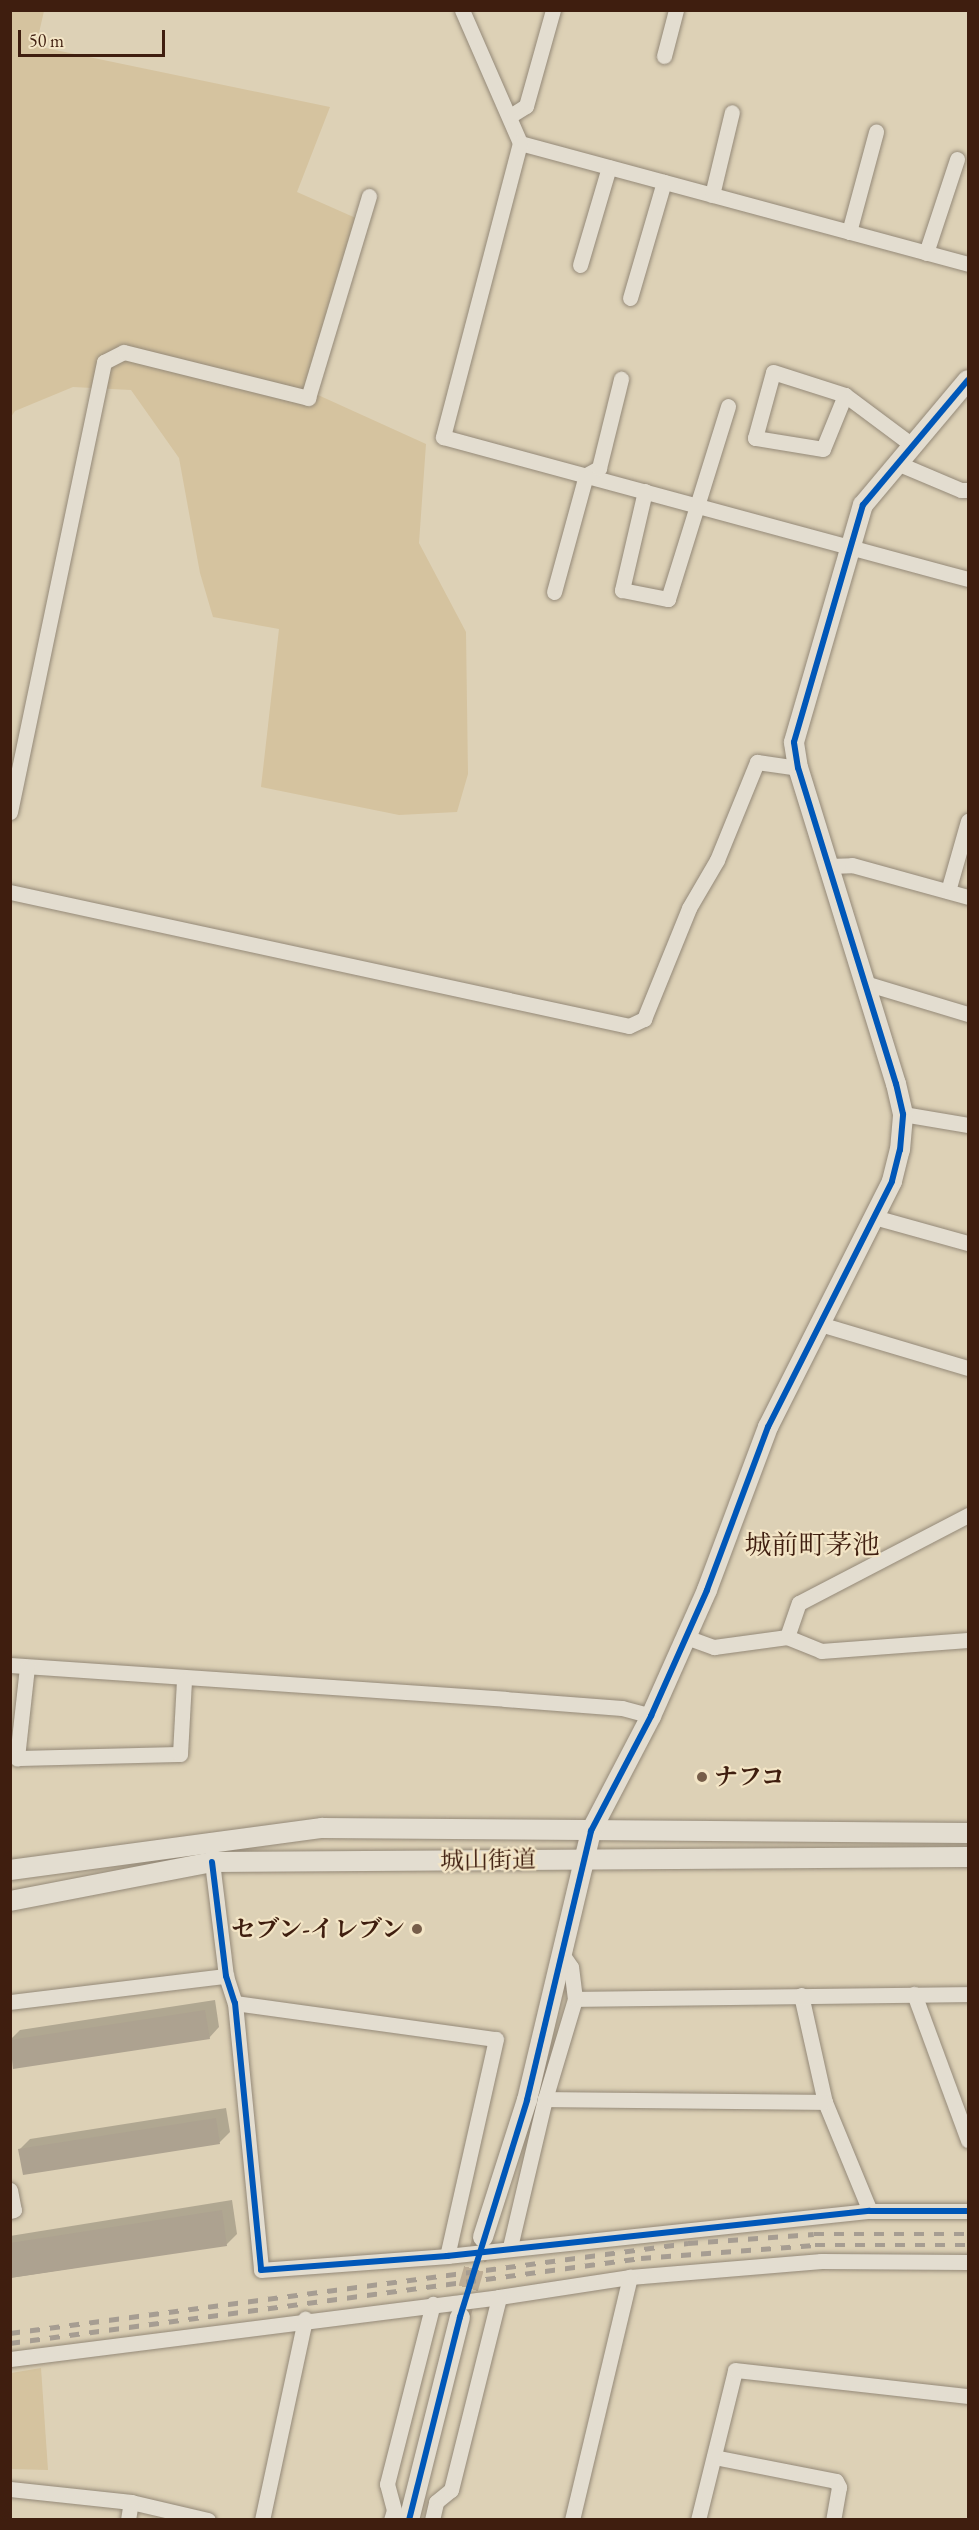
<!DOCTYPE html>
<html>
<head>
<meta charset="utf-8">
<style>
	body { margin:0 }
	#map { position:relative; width:979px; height:2530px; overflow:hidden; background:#ddd1b6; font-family:"EB Garamond","Noto Serif JP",serif }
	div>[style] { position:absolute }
	.green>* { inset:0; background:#d5c39f }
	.shadow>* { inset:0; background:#0003 }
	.building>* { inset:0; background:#ada290 }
	.tertiary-tunnel>* { height:20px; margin-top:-10px; transform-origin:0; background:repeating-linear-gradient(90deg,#bdad95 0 20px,transparent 0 30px) }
	.roads { filter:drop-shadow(0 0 2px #948978) drop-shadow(0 0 2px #948978) }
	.minor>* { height:15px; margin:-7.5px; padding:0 7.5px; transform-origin:7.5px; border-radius:7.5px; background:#e3ddd0 }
	.tertiary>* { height:20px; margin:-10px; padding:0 10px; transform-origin:10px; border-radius:10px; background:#e3ddd0 }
	.rail>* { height:4.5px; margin-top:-2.25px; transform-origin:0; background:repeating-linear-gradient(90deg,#a69d92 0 10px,transparent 0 20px) }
	.cycleway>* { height:6px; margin:-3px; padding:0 3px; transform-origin:3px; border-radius:3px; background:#0057b8 }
	.dots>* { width:16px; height:16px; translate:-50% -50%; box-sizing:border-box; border:3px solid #f3e5c6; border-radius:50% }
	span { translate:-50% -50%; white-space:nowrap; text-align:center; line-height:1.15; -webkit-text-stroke:4.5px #f3e5c6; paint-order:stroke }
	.poi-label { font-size:24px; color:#3f1e0f; font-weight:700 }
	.left { translate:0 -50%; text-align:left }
	.right { translate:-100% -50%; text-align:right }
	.street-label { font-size:24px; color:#3f1e0f }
	.quarter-label { font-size:27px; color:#3f1e0f }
	.frame { position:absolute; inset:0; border:12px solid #3f1e0f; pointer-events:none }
	.scale { position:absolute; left:18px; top:30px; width:147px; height:27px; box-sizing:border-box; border:3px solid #3f1e0f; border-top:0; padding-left:8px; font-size:18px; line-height:21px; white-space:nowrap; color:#3f1e0f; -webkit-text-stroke:4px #f3e5c6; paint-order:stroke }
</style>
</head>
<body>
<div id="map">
	<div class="green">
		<div style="clip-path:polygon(11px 11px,44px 11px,36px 46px,330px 107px,297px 192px,358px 219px,318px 395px,426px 444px,419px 543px,466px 632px,468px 774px,457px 812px,399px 815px,261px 787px,279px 629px,213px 617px,200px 573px,179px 458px,131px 390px,73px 387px,15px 411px,11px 417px)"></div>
		<div style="clip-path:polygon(41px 2368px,48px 2470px,11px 2469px,11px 2373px)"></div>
	</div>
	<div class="shadow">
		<div style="clip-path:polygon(215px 2000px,219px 2027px,209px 2038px,10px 2040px,20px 2030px)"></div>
		<div style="clip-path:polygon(226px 2108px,230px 2132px,220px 2142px,20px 2149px,30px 2139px)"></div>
		<div style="clip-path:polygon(232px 2200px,237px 2234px,227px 2244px,10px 2278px,10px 2236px)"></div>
	</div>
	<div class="building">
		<div style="clip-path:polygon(205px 2010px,210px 2039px,13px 2069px,10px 2040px)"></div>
		<div style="clip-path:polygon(216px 2118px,220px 2144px,23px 2175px,18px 2149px)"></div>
		<div style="clip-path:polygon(222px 2210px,227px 2246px,10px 2278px,10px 2243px)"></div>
	</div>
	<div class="tertiary-tunnel">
		<div style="left:460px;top:2317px;width:83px;rotate:-74deg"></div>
	</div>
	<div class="roads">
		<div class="minor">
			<div style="left:462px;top:10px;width:145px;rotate:66.4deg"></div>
			<div style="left:520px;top:143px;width:464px;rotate:15.1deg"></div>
			<div style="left:664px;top:56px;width:48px;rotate:-75.4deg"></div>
			<div style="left:510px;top:116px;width:19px;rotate:-32deg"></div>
			<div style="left:526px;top:106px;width:100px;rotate:-74.3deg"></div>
			<div style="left:520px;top:143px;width:304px;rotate:104.7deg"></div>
			<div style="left:443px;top:437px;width:544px;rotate:15.14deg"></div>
			<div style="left:712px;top:195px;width:85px;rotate:-76.5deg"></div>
			<div style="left:849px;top:232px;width:104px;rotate:-74.9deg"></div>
			<div style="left:926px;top:253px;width:99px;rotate:-71.7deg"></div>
			<div style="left:580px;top:265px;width:102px;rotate:-73.5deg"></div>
			<div style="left:630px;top:298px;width:121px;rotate:-73.7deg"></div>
			<div style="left:845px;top:395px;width:58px;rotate:112.2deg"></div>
			<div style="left:823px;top:449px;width:69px;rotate:-170.8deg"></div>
			<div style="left:755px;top:438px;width:68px;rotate:-74.7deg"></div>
			<div style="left:773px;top:372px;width:76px;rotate:17.7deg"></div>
			<div style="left:845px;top:395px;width:84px;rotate:36.7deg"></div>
			<div style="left:897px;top:463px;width:69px;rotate:22.9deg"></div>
			<div style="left:961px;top:490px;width:7px"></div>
			<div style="left:645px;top:491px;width:102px;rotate:103.1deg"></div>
			<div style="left:622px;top:590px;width:47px;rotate:11.1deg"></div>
			<div style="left:668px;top:599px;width:202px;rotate:-72.7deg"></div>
			<div style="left:554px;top:592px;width:121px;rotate:-74.7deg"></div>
			<div style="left:586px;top:475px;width:15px;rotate:-28deg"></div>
			<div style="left:599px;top:468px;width:92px;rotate:-76.1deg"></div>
			<div style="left:10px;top:812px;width:460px;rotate:-78.2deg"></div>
			<div style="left:104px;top:362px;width:22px;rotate:-27deg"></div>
			<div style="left:124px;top:352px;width:190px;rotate:14deg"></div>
			<div style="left:308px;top:398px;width:211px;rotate:-73.2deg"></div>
			<div style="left:828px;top:866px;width:24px;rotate:-2deg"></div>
			<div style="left:852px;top:865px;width:120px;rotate:15.4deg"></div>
			<div style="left:948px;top:891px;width:73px;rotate:-74.1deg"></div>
			<div style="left:10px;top:892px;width:633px;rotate:12.21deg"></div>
			<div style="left:629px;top:1026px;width:17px;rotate:-25deg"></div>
			<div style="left:644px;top:1019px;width:120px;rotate:-67.9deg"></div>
			<div style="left:689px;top:908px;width:56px;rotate:-59.7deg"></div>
			<div style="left:717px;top:860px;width:106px;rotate:-67.8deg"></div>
			<div style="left:757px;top:762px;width:41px;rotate:8.3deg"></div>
			<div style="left:865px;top:983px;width:108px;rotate:16.8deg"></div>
			<div style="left:903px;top:1114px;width:66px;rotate:9.6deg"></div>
			<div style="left:874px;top:1217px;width:98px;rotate:15.5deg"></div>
			<div style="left:820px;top:1324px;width:154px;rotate:16.6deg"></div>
			<div style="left:686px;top:1637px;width:30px;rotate:20deg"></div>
			<div style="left:714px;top:1647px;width:74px;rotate:-7.8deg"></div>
			<div style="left:787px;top:1637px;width:37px;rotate:22deg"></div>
			<div style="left:821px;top:1651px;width:147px;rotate:-4.3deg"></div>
			<div style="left:787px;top:1637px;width:36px;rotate:-71deg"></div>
			<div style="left:799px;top:1603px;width:191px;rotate:-27.5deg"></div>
			<div style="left:10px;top:1665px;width:496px;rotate:3.9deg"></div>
			<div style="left:505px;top:1699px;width:117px;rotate:4.4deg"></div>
			<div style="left:622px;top:1708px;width:30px;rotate:15deg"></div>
			<div style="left:27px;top:1667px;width:92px;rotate:96.3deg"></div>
			<div style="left:17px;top:1758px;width:163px;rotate:-1.4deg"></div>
			<div style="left:180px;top:1754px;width:74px;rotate:-86.9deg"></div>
			<div style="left:212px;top:1862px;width:115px;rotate:83deg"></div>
			<div style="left:226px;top:1976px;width:28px;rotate:72deg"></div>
			<div style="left:235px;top:2003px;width:268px;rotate:84.4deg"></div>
			<div style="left:261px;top:2270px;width:187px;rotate:-4.3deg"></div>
			<div style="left:447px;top:2256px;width:425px;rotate:-6.1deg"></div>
			<div style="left:870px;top:2211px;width:98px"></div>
			<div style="left:914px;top:1994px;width:156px;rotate:69.7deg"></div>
			<div style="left:801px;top:1995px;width:110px;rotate:77.4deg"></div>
			<div style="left:825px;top:2102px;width:118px;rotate:67.6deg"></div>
			<div style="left:575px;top:1999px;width:393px;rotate:-0.7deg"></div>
			<div style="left:10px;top:2002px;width:218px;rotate:-6.9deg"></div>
			<div style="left:235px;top:2003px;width:263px;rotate:7.9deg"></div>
			<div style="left:496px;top:2039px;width:222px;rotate:102.7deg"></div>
			<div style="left:545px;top:2099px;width:280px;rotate:0.6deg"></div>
			<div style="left:10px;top:2190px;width:20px;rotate:79deg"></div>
			<div style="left:14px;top:2210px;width:4px;rotate:166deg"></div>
			<div style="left:510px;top:2247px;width:152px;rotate:-76.7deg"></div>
			<div style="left:545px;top:2099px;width:104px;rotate:-73.3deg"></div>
			<div style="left:575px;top:1999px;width:32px;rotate:-97deg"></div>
			<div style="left:571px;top:1967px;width:12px;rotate:-125deg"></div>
			<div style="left:10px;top:2359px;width:493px;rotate:-7.2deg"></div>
			<div style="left:499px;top:2297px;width:133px;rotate:-8.7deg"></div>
			<div style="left:630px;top:2277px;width:192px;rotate:-4.8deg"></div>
			<div style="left:821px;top:2261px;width:147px;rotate:0.4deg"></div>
			<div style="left:714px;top:2457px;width:124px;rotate:11.1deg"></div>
			<div style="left:836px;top:2481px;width:7px;rotate:63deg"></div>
			<div style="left:839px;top:2487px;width:34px;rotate:100deg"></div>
			<div style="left:10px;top:2489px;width:122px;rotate:6.1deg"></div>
			<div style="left:131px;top:2502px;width:79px;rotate:13.2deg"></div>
			<div style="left:128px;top:2520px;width:18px;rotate:-81deg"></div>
			<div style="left:262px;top:2520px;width:206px;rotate:-77.9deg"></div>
			<div style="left:391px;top:2520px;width:10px;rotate:-73deg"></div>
			<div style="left:394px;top:2510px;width:27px;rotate:-105deg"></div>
			<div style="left:387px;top:2484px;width:186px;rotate:-75.7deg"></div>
			<div style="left:432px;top:2520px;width:18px;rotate:-77deg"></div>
			<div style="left:436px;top:2502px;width:19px;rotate:-39deg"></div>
			<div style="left:451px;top:2490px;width:199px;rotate:-76deg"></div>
			<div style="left:572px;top:2520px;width:250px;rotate:-76.6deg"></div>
			<div style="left:698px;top:2520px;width:154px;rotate:-76.1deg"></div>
			<div style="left:735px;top:2370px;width:234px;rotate:6.4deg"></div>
		</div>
		<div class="tertiary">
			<div style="left:10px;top:1870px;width:315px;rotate:-7.7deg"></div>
			<div style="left:322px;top:1828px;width:646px;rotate:0.44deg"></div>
			<div style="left:10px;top:1901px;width:206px;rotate:-10.9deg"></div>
			<div style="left:212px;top:1862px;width:756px;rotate:-0.38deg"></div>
			<div style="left:483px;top:2237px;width:144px;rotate:-72.2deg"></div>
			<div style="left:527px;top:2100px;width:277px;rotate:-76.6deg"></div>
			<div style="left:591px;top:1831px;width:130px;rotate:-62.4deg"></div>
			<div style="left:651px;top:1716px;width:138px;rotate:-66deg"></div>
			<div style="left:707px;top:1590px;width:174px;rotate:-69.5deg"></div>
			<div style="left:768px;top:1427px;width:275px;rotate:-63.2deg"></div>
			<div style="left:892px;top:1181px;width:32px;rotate:-76deg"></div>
			<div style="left:900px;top:1150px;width:36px;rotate:-85deg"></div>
			<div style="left:903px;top:1114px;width:31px;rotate:-103deg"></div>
			<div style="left:896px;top:1084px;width:331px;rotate:-107.2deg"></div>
			<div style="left:798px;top:768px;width:26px;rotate:-99deg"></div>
			<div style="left:794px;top:742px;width:247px;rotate:-73.8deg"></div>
			<div style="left:863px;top:505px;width:163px;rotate:-50deg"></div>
			<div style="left:409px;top:2520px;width:209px;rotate:-75.9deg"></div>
		</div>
	</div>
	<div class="rail">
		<div style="left:10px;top:2333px;width:684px;rotate:-7.56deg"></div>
		<div style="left:688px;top:2243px;width:126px;rotate:-4.1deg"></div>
		<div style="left:814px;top:2234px;width:154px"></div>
		<div style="left:10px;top:2343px;width:637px;rotate:-7.67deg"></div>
		<div style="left:641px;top:2258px;width:174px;rotate:-4.3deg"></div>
		<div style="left:815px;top:2245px;width:153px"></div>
	</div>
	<div class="cycleway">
		<div style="left:212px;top:1862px;width:115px;rotate:83deg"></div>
		<div style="left:226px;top:1976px;width:28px;rotate:72deg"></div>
		<div style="left:235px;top:2003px;width:268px;rotate:84.4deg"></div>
		<div style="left:261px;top:2270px;width:187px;rotate:-4.3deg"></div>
		<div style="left:447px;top:2256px;width:425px;rotate:-6.1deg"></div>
		<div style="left:870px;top:2211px;width:98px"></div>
		<div style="left:409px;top:2520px;width:209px;rotate:-75.9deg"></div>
		<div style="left:460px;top:2317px;width:227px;rotate:-72.8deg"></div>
		<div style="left:527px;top:2100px;width:277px;rotate:-76.6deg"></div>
		<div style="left:591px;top:1831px;width:130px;rotate:-62.4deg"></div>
		<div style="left:651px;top:1716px;width:138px;rotate:-66deg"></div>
		<div style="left:707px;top:1590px;width:174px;rotate:-69.5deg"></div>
		<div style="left:768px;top:1427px;width:275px;rotate:-63.2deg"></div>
		<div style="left:892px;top:1181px;width:32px;rotate:-76deg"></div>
		<div style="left:900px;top:1150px;width:36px;rotate:-85deg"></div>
		<div style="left:903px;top:1114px;width:31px;rotate:-103deg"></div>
		<div style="left:896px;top:1084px;width:331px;rotate:-107.2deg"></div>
		<div style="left:798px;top:768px;width:26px;rotate:-99deg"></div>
		<div style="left:794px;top:742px;width:247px;rotate:-73.8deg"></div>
		<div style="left:863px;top:505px;width:163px;rotate:-50deg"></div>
	</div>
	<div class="dots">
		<div style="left:702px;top:1777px;background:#765d49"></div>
		<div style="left:417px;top:1929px;background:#765d49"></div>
	</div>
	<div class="poi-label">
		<span class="left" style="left:714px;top:1777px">ナフコ</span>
		<span class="right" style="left:405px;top:1929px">セブン-イレブン</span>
	</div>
	<div class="street-label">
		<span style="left:488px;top:1860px;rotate:-1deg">城山街道</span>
	</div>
	<div class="quarter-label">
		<span style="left:812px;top:1545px">城前町茅池</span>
	</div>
	<div class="frame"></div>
	<div class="scale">50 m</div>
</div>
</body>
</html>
